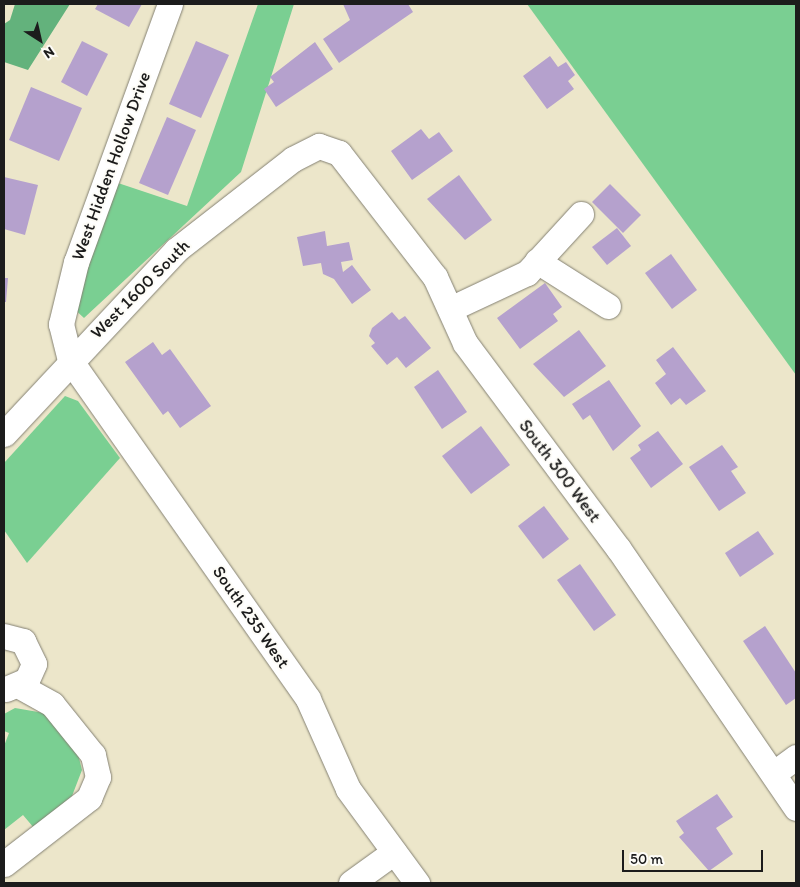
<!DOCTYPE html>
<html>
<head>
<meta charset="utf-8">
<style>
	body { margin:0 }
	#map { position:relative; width:800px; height:887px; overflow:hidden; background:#ece6ca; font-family:Itim,sans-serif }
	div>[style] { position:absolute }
	.green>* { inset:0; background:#7acf92 }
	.forest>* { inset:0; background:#63b27c }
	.building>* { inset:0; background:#b5a1cd }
	.roads { filter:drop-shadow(0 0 1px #848173) drop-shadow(0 0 1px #848173) }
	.minor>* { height:25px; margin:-12.5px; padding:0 12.5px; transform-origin:12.5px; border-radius:12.5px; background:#fff }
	span { translate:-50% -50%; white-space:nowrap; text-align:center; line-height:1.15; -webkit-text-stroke:4px #fdfcf7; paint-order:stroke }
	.street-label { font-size:18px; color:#1c1c1c }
	.frame { position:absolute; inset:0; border:5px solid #1c1c1c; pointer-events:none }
	.north { position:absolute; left:15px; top:15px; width:50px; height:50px; -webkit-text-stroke:4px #fdfcf7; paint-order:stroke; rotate:145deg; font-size:14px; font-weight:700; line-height:20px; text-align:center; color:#1c1c1c }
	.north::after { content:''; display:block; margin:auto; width:18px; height:22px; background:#1c1c1c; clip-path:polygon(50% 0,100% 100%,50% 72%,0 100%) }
	.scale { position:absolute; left:622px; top:850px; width:141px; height:22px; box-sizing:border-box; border:2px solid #1c1c1c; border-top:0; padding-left:6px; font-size:15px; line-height:18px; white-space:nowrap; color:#1c1c1c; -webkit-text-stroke:4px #fdfcf7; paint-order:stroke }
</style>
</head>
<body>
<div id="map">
	<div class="green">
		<div style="clip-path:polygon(258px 4px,294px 4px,241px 172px,84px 318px,71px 306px,115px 182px,187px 206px)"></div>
		<div style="clip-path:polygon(527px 4px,796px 4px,796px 375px)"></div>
		<div style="clip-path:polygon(65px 396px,78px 401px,120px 458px,27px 563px,4px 530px,4px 463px)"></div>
		<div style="clip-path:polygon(15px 708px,44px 713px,78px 754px,82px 770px,72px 796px,34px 828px,23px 815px,4px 830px,4px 746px,9px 733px,4px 731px,4px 714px)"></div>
	</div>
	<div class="forest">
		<div style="clip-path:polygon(15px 4px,70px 4px,28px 70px,4px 62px,4px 24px,10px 20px)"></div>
	</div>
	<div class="building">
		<div style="clip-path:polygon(98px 4px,142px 4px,129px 27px,95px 9px)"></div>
		<div style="clip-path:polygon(343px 4px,408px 4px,413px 12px,339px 63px,323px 39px,350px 20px)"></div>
		<div style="clip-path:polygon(82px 41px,108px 54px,87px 96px,61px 82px)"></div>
		<div style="clip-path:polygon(196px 41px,229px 55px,201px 118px,169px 104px)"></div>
		<div style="clip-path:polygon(315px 42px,333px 69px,276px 107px,264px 89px,274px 82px,270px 77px)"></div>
		<div style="clip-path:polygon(550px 56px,558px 67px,566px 62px,575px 75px,568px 81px,574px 89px,547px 109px,523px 76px)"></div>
		<div style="clip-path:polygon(31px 87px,82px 108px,59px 161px,9px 140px)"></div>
		<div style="clip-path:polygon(167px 117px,196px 130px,168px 195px,139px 183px)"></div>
		<div style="clip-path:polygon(421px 129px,429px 139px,439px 132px,453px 151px,412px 180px,391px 151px)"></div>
		<div style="clip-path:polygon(459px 175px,492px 220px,465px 240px,427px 199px)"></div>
		<div style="clip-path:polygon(4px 177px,38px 185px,25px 235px,4px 229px)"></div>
		<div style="clip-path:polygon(610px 184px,641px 215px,623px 233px,592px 202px)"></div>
		<div style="clip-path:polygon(617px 228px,631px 246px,607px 265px,592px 247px)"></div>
		<div style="clip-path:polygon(325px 231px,327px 246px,349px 242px,353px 260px,341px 262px,343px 272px,352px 265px,371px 290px,352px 304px,334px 279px,323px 274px,321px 263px,303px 266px,297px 237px)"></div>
		<div style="clip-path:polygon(671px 254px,697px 290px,672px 309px,645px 273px)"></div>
		<div style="clip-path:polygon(4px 278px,8px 278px,6px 302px,4px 302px)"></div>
		<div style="clip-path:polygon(545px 283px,562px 307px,553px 314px,558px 321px,520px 349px,497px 318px)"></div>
		<div style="clip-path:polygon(392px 312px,399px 320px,405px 316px,431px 348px,406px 368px,397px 357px,387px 365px,371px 346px,375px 343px,369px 336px,372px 328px)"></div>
		<div style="clip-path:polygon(579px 330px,606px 366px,564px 397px,533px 364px)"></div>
		<div style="clip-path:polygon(153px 342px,162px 355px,170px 349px,211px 406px,180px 428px,168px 411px,163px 415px,125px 362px)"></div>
		<div style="clip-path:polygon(673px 347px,706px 391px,686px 405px,680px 398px,671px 405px,655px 383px,666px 374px,656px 360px)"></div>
		<div style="clip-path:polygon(438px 370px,467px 412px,442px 429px,414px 387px)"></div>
		<div style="clip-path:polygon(609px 380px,641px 426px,613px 451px,590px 415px,583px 420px,572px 404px)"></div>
		<div style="clip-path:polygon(481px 426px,510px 465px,471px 494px,442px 456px)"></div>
		<div style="clip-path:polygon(658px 431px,683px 464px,651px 488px,630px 458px,641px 450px,638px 445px)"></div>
		<div style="clip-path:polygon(722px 445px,738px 467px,731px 471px,746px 493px,719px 511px,689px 467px)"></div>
		<div style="clip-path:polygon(544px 506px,569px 539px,543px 559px,518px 526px)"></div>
		<div style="clip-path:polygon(758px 531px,774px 554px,740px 577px,725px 553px)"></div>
		<div style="clip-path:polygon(580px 564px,616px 615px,594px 631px,557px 580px)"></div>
		<div style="clip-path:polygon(765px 626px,796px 673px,796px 698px,786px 705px,743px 641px)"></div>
		<div style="clip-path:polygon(717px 794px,733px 817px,716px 828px,733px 854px,709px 871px,679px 837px,684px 833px,676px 821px)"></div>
	</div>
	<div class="roads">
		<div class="minor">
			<div style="left:170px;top:4px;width:275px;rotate:110deg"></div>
			<div style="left:76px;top:262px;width:64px;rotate:103.6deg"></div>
			<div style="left:61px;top:324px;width:37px;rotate:76deg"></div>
			<div style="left:70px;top:360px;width:414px;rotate:54.9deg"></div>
			<div style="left:308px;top:699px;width:98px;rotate:66deg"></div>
			<div style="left:348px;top:789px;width:117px;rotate:53.7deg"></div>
			<div style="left:537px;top:261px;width:84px;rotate:32.4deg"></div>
			<div style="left:450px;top:309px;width:85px;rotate:-25.1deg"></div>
			<div style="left:527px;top:273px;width:80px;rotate:-47.5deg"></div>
			<div style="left:4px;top:434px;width:252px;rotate:-46.9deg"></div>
			<div style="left:176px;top:250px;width:148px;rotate:-37.9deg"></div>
			<div style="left:293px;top:159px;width:29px;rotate:-27deg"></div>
			<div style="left:319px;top:146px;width:21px;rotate:19deg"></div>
			<div style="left:339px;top:153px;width:157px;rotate:52.3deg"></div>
			<div style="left:435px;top:277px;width:72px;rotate:65.6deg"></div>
			<div style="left:465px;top:343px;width:256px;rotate:53.3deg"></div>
			<div style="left:618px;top:548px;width:315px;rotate:55.6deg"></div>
			<div style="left:4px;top:636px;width:20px;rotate:15deg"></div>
			<div style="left:23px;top:641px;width:25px;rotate:64deg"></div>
			<div style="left:34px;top:664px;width:17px;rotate:114deg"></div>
			<div style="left:27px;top:680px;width:23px;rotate:157deg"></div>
			<div style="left:774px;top:773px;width:27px;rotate:-36deg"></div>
			<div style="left:4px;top:864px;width:108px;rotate:-37.8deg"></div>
			<div style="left:89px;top:798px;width:23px;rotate:-67deg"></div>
			<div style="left:98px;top:777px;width:23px;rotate:-103deg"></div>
			<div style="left:93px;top:755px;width:65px;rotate:-128.8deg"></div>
			<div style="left:52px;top:704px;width:37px;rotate:-151deg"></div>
			<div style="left:351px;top:883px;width:53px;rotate:-35.8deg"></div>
		</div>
	</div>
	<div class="street-label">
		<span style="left:111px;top:166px;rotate:-70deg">West Hidden Hollow Drive</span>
		<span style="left:140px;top:289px;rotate:-45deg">West 1600 South</span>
		<span style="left:560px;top:471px;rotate:53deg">South 300 West</span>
		<span style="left:251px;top:617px;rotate:55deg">South 235 West</span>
	</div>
	<div class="frame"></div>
	<div class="north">N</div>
	<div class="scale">50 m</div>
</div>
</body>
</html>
